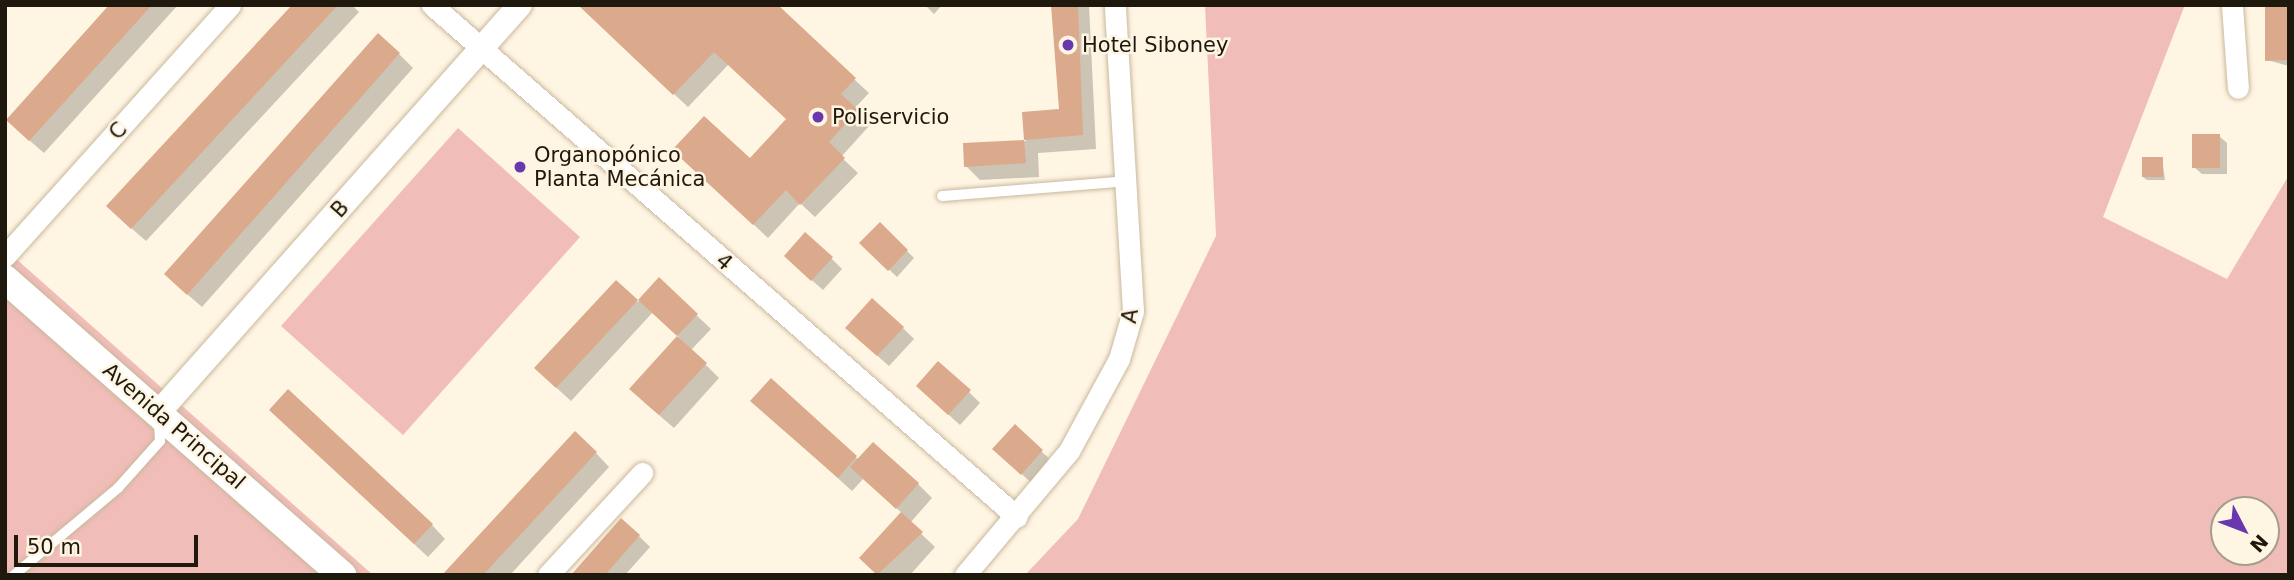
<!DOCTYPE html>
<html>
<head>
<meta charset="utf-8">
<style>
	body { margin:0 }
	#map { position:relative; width:2294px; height:580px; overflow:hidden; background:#fff5e3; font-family:"DejaVu Sans",sans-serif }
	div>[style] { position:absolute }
	.green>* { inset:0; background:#f1bdb8 }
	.shadow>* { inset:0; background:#0003 }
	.building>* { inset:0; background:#dba98b }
	.roads { filter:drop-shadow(0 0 2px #c9b89c) drop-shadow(0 0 2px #c9b89c) }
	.service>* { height:10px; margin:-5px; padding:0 5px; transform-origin:5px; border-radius:5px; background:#fff }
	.minor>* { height:21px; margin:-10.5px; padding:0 10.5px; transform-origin:10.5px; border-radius:10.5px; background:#fff }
	.tertiary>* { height:24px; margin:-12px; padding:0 12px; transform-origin:12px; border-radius:12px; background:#fff }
	.secondary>* { height:28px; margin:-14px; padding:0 14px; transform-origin:14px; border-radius:14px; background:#fff }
	.dots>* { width:19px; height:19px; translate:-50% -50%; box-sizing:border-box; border:4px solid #fff5e3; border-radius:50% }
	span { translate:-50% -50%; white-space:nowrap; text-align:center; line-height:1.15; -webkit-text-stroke:5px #fff5e3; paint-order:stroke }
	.poi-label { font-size:21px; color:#1e180d }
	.left { translate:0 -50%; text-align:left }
	.street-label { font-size:21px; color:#1e180d }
	.frame { position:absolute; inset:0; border:7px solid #1e180d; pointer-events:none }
	.north { position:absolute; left:2210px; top:496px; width:70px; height:70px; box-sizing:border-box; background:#fff5e3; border:2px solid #a59d8d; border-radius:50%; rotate:132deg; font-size:19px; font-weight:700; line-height:28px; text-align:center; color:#1e180d }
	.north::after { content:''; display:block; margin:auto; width:24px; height:32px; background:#6938af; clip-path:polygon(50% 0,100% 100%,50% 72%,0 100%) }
	.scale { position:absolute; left:14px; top:535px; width:184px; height:32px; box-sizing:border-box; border:4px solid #1e180d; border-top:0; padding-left:9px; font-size:21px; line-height:24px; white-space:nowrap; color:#1e180d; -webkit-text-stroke:5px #fff5e3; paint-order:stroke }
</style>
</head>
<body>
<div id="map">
	<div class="green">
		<div style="clip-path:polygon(evenodd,1205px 5px,2185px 5px,2103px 217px,2227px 279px,2289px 175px,2289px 575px,1025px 575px,1078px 519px,1216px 236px,1205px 5px,2224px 510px,2266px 510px,2266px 552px,2224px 552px,2224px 510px)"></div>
		<div style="clip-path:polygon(458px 128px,580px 237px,403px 435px,281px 326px)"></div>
		<div style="clip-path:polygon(5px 249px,23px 265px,373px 575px,5px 575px)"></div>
	</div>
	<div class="shadow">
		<div style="clip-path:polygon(112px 5px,178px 5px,44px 153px,22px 134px)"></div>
		<div style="clip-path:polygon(294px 5px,352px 5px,359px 12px,146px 241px,122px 220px)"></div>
		<div style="clip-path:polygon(774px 5px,869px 93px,854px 109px,870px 125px,841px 157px,858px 173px,815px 217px,800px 203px,768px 238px,688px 163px,750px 161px,788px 119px,729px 64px,688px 107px,596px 21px)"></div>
		<div style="clip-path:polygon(925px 5px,942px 5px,934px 14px)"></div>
		<div style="clip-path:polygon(1053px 5px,1089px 5px,1096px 149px,1038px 153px,1039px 177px,980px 180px,966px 166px,965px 145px,1026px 141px,1024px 114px,1061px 111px)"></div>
		<div style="clip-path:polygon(2267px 5px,2289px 5px,2289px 66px,2267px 60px)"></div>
		<div style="clip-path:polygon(399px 54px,413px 68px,202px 307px,180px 288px)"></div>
		<div style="clip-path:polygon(2219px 136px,2227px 143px,2227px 174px,2202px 174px,2194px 167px)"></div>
		<div style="clip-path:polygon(2162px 158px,2165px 180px,2147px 180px,2143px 177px)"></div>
		<div style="clip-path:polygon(880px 224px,914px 258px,897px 277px,861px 243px)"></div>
		<div style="clip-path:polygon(831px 258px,842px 269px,823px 290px,797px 267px)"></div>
		<div style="clip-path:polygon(659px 280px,711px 329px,691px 350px,719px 378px,674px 428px,645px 403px,632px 389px,679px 337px,653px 312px,571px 401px,550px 382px,616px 282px,638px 302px)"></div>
		<div style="clip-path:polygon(903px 328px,914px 339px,889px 366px,858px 339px)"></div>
		<div style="clip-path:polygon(771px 381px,859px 460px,918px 484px,932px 498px,910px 523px,935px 547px,910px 575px,878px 575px,861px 558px,902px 513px,863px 479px,852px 491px,767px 414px)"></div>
		<div style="clip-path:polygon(969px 392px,980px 403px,960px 425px,929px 397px)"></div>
		<div style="clip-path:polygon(285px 424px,432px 525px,445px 539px,428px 557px)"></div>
		<div style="clip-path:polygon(1015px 427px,1053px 462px,1033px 484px,1006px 460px)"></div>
		<div style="clip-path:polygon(596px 453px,609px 467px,510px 575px,451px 575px)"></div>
		<div style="clip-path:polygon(639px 536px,650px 547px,625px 575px,572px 575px)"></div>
	</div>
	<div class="building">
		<div style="clip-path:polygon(109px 5px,152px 5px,29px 141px,6px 120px)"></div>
		<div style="clip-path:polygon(292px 5px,338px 5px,131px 229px,106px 206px)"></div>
		<div style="clip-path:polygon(578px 5px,778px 5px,856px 78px,841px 94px,858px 110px,829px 142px,845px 158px,800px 205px,786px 190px,753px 225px,672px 150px,704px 116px,750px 158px,786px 119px,714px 52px,673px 95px)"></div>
		<div style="clip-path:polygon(1051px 5px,1078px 5px,1083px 135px,1024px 140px,1022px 112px,1059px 109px)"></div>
		<div style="clip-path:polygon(2265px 6px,2289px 6px,2289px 60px,2265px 61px)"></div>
		<div style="clip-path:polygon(378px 33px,400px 53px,187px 295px,164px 274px)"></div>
		<div style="clip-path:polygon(2192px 134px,2220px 134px,2220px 168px,2192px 168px)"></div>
		<div style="clip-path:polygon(1024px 140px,1026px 163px,964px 167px,963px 143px)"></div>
		<div style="clip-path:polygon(2142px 157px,2163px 157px,2163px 177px,2142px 177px)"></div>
		<div style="clip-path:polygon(880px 222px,908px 250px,888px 271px,859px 243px)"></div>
		<div style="clip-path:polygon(805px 232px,833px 257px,811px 281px,784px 256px)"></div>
		<div style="clip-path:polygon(659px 277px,698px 314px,677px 336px,638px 300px)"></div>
		<div style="clip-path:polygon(616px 280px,638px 300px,556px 388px,534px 368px)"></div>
		<div style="clip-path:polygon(872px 298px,904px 327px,877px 356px,845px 328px)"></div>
		<div style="clip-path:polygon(677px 336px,707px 363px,659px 415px,629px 389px)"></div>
		<div style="clip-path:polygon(938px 361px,971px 390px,948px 415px,916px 386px)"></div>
		<div style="clip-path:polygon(771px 378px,857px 456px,838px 478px,750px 401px)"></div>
		<div style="clip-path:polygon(288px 389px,433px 524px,414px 544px,269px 410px)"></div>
		<div style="clip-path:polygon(1015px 424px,1043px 450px,1021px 475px,992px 449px)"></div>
		<div style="clip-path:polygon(575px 431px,597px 452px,483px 575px,442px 575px)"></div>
		<div style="clip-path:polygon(873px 442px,919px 483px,896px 509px,850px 467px)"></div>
		<div style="clip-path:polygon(901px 512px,923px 532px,877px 575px,859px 558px)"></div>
		<div style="clip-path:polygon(621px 518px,640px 535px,605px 575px,571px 575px)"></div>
	</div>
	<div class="roads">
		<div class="service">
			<div style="left:942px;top:196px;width:186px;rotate:-4.6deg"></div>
			<div style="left:14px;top:575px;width:136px;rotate:-39.9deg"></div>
			<div style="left:118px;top:488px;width:63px;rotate:-48.2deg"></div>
			<div style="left:160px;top:441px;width:20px;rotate:-93deg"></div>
		</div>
		<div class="minor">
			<div style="left:432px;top:5px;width:777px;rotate:41.19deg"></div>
			<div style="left:2232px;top:5px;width:83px;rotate:85.9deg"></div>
			<div style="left:5px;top:256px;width:337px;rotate:-48.1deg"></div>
			<div style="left:548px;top:575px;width:139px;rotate:-47.3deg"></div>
			<div style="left:965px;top:575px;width:162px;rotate:-50deg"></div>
			<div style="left:1069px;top:451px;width:105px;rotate:-61.5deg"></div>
			<div style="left:1119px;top:359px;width:50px;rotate:-73.7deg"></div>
			<div style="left:1133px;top:311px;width:307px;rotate:-93.4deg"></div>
		</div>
		<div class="tertiary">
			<div style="left:159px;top:412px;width:544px;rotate:-48.43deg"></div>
		</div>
		<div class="secondary">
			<div style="left:5px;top:279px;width:449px;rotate:41.3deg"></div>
		</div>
	</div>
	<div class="dots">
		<div style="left:1068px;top:45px;background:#6938af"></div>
		<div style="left:818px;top:117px;background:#6938af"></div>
		<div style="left:520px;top:167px;background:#6938af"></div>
	</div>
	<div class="poi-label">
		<span class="left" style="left:1082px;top:45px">Hotel Siboney</span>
		<span class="left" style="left:832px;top:117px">Poliservicio</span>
		<span class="left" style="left:534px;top:167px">Organopónico<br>Planta Mecánica</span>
	</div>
	<div class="street-label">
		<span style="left:118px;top:131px;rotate:-48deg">C</span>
		<span style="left:340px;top:209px;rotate:-48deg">B</span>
		<span style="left:724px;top:262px;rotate:41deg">4</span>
		<span style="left:1130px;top:316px;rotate:-80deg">A</span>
		<span style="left:174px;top:426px;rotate:41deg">Avenida Principal</span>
	</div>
	<div class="frame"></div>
	<div class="north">N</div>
	<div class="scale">50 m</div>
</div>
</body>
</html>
